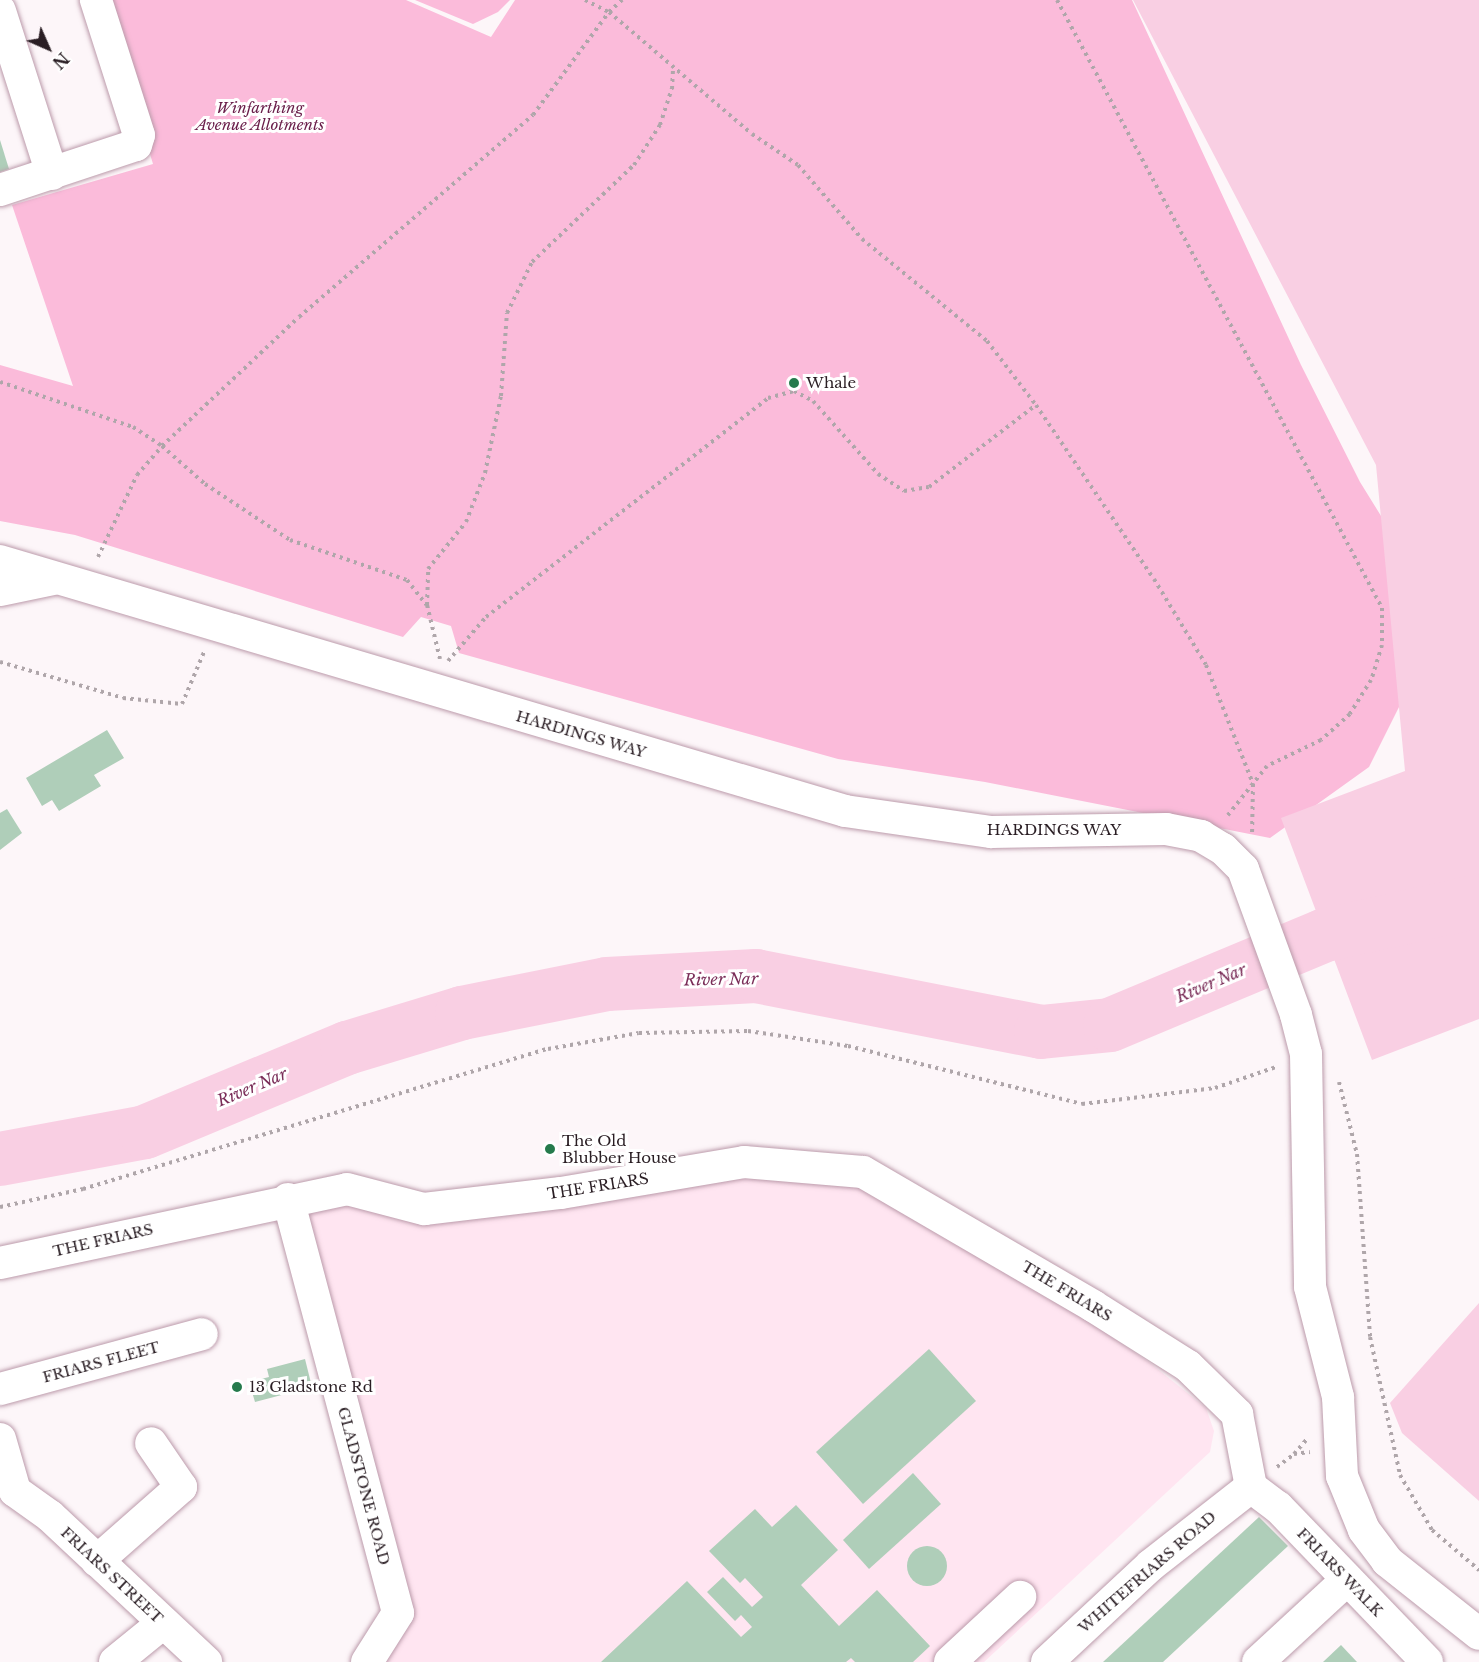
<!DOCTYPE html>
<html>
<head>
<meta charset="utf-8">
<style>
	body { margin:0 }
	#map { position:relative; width:1479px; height:1662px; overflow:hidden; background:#fdf6f9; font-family:"Libre Baskerville",serif }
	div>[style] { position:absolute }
	.built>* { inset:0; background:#ffe5f1 }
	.green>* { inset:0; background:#fbbbda }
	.water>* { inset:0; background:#f9cfe3 }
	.river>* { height:54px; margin:-27px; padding:0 27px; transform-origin:27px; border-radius:27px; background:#f9cfe3 }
	.building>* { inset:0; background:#afceb9 }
	.round { border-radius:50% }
	.path>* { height:4px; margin-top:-2px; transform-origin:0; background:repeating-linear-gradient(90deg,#afa6aa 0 3px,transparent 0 7.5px) }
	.roads { filter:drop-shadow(0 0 2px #bc9bab) drop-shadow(0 0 2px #bc9bab) }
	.minor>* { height:32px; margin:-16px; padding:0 16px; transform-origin:16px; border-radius:16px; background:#fff }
	.dots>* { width:16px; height:16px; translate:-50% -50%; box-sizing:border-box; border:3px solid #fff; border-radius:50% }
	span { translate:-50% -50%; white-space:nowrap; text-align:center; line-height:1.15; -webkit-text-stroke:6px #fff; paint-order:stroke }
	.park-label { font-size:15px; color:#691d49; font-style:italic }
	.poi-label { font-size:15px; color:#2a1e24 }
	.left { translate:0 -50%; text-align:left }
	.street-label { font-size:15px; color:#2a1e24 }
	.water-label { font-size:16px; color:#7a2d58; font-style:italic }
	.north { position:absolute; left:18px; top:18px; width:60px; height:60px; -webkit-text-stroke:4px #fff; paint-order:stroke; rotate:135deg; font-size:16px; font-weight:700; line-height:24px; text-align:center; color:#2a1e24 }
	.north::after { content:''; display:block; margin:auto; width:21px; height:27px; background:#2a1e24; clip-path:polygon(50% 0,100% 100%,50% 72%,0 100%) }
</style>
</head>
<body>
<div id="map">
	<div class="built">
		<div style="clip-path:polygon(728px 1165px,869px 1184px,1024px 1277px,1150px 1363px,1206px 1408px,1214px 1431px,1210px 1452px,984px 1662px,369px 1662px,389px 1623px,298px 1199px,439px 1204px)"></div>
	</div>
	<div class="green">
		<div style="clip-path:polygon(104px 0,406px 0,491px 37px,515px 0,1132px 0,1301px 365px,1360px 482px,1412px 566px,1414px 677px,1369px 767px,1270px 838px,985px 782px,838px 759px,459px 653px,451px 626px,421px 617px,403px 637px,75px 535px,0 521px,0 365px,73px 386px,12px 205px,153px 164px)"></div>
		<div style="clip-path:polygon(415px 0,510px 0,498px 12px,473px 24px)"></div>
	</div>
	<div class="water">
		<div style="clip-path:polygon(1133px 0,1479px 0,1479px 1019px,1372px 1060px,1281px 818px,1405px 771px,1376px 465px)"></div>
		<div style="clip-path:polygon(1479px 1303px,1479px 1501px,1402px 1433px,1390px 1403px)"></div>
	</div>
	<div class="river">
		<div style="left:0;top:1159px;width:147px;rotate:-10.5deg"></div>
		<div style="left:145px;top:1132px;width:219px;rotate:-22.6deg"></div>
		<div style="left:347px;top:1048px;width:120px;rotate:-16.9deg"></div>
		<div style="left:462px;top:1013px;width:148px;rotate:-11.3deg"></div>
		<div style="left:607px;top:984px;width:149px;rotate:-3.1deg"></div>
		<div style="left:756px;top:976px;width:290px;rotate:11.1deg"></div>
		<div style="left:1041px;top:1032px;width:69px;rotate:-5.8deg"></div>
		<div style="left:1110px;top:1025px;width:233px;rotate:-22.7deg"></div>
		<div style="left:1325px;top:935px;width:158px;rotate:-12.4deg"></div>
	</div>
	<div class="building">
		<div style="clip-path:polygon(0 140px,9px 169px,0 172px)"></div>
		<div style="clip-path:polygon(107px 730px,124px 758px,94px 775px,101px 786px,59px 811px,52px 800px,42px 806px,26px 778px)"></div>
		<div style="clip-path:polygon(7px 809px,22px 833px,0 850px,0 813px)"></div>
		<div style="clip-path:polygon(929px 1349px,976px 1401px,863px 1504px,816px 1452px)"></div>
		<div style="clip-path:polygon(305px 1359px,312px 1387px,255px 1402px,249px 1382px,269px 1377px,267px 1369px)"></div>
		<div style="clip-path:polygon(913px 1473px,941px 1504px,869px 1569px,843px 1540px)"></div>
		<div style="clip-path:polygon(796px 1505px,838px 1550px,801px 1585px,839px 1626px,877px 1590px,930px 1646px,913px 1662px,855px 1662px,851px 1658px,846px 1662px,601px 1662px,687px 1581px,741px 1637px,752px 1627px,741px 1615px,735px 1621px,707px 1592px,723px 1577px,752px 1607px,763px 1597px,745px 1578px,740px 1583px,709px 1551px,755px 1509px,772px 1527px)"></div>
		<div style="clip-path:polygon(1259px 1517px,1288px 1546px,1163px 1662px,1103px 1662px)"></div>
		<div class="round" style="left:907px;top:1546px;width:40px;height:40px"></div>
		<div style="clip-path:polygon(1341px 1645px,1357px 1662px,1323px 1662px)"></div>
	</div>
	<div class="path">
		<div style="left:585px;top:0;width:27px;rotate:27deg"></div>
		<div style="left:609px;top:12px;width:188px;rotate:40.5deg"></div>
		<div style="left:752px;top:134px;width:55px;rotate:34deg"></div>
		<div style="left:798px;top:165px;width:98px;rotate:49.1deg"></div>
		<div style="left:862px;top:239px;width:161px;rotate:39.2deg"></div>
		<div style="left:987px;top:341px;width:81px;rotate:52.6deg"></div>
		<div style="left:1036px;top:405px;width:210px;rotate:55.9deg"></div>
		<div style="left:1154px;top:579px;width:100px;rotate:58.8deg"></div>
		<div style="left:1206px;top:665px;width:128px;rotate:68.4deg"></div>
		<div style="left:1253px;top:784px;width:51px;rotate:91.1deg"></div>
		<div style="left:1057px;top:0;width:689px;rotate:61.87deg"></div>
		<div style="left:1382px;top:608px;width:37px;rotate:90deg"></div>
		<div style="left:1382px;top:645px;width:37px;rotate:107deg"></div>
		<div style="left:1371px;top:680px;width:40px;rotate:122deg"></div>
		<div style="left:1350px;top:714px;width:39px;rotate:138deg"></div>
		<div style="left:1321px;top:740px;width:60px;rotate:154.3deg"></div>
		<div style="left:1267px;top:766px;width:63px;rotate:128.5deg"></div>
		<div style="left:0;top:382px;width:140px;rotate:18.7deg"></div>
		<div style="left:133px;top:427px;width:35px;rotate:33deg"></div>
		<div style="left:162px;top:446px;width:57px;rotate:41.5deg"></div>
		<div style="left:205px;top:484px;width:102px;rotate:33.4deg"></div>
		<div style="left:290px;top:540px;width:124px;rotate:18.9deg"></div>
		<div style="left:407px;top:580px;width:31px;rotate:52deg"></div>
		<div style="left:98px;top:557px;width:91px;rotate:-64.6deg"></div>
		<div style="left:137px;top:475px;width:38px;rotate:-49deg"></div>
		<div style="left:162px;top:446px;width:188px;rotate:-43.3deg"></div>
		<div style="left:299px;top:317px;width:309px;rotate:-40.8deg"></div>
		<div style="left:533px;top:115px;width:128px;rotate:-53.6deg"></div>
		<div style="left:609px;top:12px;width:18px;rotate:-43deg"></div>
		<div style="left:440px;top:659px;width:56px;rotate:-103.5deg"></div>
		<div style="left:427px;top:605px;width:36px;rotate:-88deg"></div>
		<div style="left:428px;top:569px;width:60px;rotate:-51deg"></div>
		<div style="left:466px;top:522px;width:53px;rotate:-68.8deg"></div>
		<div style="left:485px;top:473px;width:79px;rotate:-78.3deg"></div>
		<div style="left:501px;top:396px;width:83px;rotate:-85.9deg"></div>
		<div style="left:507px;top:313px;width:57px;rotate:-63.9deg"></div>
		<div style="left:532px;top:262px;width:141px;rotate:-43.6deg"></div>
		<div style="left:634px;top:165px;width:48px;rotate:-57deg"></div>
		<div style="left:660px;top:125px;width:38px;rotate:-72deg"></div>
		<div style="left:672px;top:89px;width:21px;rotate:-87deg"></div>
		<div style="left:448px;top:661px;width:58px;rotate:-49.2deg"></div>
		<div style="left:486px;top:617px;width:357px;rotate:-37.8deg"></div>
		<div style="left:768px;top:398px;width:27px;rotate:-15deg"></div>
		<div style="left:794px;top:391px;width:21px;rotate:28deg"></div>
		<div style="left:813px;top:401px;width:98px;rotate:48.3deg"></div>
		<div style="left:878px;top:474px;width:31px;rotate:33deg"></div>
		<div style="left:904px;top:491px;width:25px;rotate:-9deg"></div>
		<div style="left:929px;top:487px;width:135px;rotate:-37.5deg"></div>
		<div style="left:0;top:662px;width:128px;rotate:16.3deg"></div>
		<div style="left:123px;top:698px;width:59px;rotate:5.8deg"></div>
		<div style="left:182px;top:704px;width:56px;rotate:-67.1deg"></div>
		<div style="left:1339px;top:1082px;width:74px;rotate:76deg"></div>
		<div style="left:1357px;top:1154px;width:183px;rotate:85.9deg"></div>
		<div style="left:1370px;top:1337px;width:141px;rotate:77.7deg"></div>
		<div style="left:1400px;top:1475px;width:64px;rotate:59.8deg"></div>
		<div style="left:1432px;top:1530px;width:62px;rotate:40.4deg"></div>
		<div style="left:0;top:1207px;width:85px;rotate:-12.2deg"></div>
		<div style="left:83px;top:1189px;width:486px;rotate:-16.8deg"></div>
		<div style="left:548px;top:1049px;width:92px;rotate:-10deg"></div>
		<div style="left:639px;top:1033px;width:109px;rotate:-1.1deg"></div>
		<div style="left:748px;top:1031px;width:101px;rotate:8.5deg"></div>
		<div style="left:848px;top:1046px;width:241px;rotate:13.9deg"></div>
		<div style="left:1082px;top:1104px;width:134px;rotate:-6.9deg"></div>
		<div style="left:1215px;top:1088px;width:65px;rotate:-19deg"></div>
		<div style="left:1294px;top:1454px;width:21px;rotate:-49deg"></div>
		<div style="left:1277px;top:1467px;width:21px;rotate:-37deg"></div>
		<div style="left:1294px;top:1454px;width:16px;rotate:-7deg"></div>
	</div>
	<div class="roads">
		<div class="minor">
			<div style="left:0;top:11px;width:171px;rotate:72.3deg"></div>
			<div style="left:0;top:190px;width:143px;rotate:-18.3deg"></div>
			<div style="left:136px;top:145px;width:10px;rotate:-73deg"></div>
			<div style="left:139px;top:135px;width:142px;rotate:-107.7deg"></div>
			<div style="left:0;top:561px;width:881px;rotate:16.48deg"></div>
			<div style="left:845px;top:811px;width:148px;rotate:8.2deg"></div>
			<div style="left:991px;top:832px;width:175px;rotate:-1deg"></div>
			<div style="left:1166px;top:829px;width:36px;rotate:11deg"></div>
			<div style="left:1201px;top:836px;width:26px;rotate:31deg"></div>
			<div style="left:1223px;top:849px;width:28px;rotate:45deg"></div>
			<div style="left:1243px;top:869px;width:155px;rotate:70deg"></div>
			<div style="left:1296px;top:1015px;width:40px;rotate:75.6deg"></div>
			<div style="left:1306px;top:1054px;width:233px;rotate:89deg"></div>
			<div style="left:1310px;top:1287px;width:114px;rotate:75.7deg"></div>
			<div style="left:1338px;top:1397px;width:79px;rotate:87.1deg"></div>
			<div style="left:1342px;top:1476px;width:58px;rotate:67.8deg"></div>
			<div style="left:1364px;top:1530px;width:39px;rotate:53deg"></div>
			<div style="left:1387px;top:1561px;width:117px;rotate:38.4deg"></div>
			<div style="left:0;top:590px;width:54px;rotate:-11.7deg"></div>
			<div style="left:288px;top:1199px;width:428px;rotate:75.1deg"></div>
			<div style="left:398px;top:1613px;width:58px;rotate:122.3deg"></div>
			<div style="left:0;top:1263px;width:355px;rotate:-12deg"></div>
			<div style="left:347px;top:1189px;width:80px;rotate:14.6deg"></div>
			<div style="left:424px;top:1209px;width:138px;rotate:-6.7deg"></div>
			<div style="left:561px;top:1193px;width:186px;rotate:-9.6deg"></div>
			<div style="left:744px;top:1162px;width:119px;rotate:4.8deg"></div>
			<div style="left:863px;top:1172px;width:266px;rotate:30.2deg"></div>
			<div style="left:1093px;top:1306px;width:112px;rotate:32.3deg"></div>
			<div style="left:1188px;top:1366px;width:69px;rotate:44.4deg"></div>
			<div style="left:1237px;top:1414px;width:74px;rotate:79.1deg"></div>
			<div style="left:0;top:1389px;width:209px;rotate:-15.2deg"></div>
			<div style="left:0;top:1439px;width:54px;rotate:73.9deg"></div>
			<div style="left:1251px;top:1487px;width:34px;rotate:37deg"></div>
			<div style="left:1278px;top:1507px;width:215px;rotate:46.1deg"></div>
			<div style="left:15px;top:1491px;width:43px;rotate:35.5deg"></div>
			<div style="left:50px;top:1516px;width:214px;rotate:43.1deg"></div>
			<div style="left:97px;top:1561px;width:112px;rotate:-41.4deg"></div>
			<div style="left:181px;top:1487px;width:53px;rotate:-124.3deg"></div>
			<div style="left:115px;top:1662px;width:62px;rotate:-39.1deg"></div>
			<div style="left:950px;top:1662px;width:96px;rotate:-42.9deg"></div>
			<div style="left:1047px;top:1662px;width:142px;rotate:-43deg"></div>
			<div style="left:1151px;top:1565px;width:127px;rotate:-38deg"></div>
			<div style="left:1258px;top:1662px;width:121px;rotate:-42.7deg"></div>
		</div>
	</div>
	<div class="dots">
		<div style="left:794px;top:383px;background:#257a4c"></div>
		<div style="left:550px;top:1149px;background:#257a4c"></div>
		<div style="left:237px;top:1387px;background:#257a4c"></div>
	</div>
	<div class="park-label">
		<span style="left:260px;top:116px">Winfarthing<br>Avenue Allotments</span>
	</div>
	<div class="poi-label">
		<span class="left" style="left:806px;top:383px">Whale</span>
		<span class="left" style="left:562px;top:1149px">The Old<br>Blubber House</span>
		<span class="left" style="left:249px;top:1387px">13 Gladstone Rd</span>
	</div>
	<div class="street-label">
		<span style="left:581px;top:734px;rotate:16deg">HARDINGS WAY</span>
		<span style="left:1054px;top:830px">HARDINGS WAY</span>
		<span style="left:598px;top:1186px;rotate:-9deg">THE FRIARS</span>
		<span style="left:103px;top:1240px;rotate:-13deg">THE FRIARS</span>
		<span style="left:1067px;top:1291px;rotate:31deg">THE FRIARS</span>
		<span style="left:101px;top:1362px;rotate:-15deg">FRIARS FLEET</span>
		<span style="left:364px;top:1486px;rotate:75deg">GLADSTONE ROAD</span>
		<span style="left:1147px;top:1572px;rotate:-41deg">WHITEFRIARS ROAD</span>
		<span style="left:1340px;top:1572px;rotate:46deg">FRIARS WALK</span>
		<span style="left:112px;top:1575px;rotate:43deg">FRIARS STREET</span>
	</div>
	<div class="water-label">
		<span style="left:721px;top:979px;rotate:-1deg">River Nar</span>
		<span style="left:1211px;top:983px;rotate:-23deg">River Nar</span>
		<span style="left:252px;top:1087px;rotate:-23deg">River Nar</span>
	</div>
	<div class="north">N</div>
</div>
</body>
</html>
